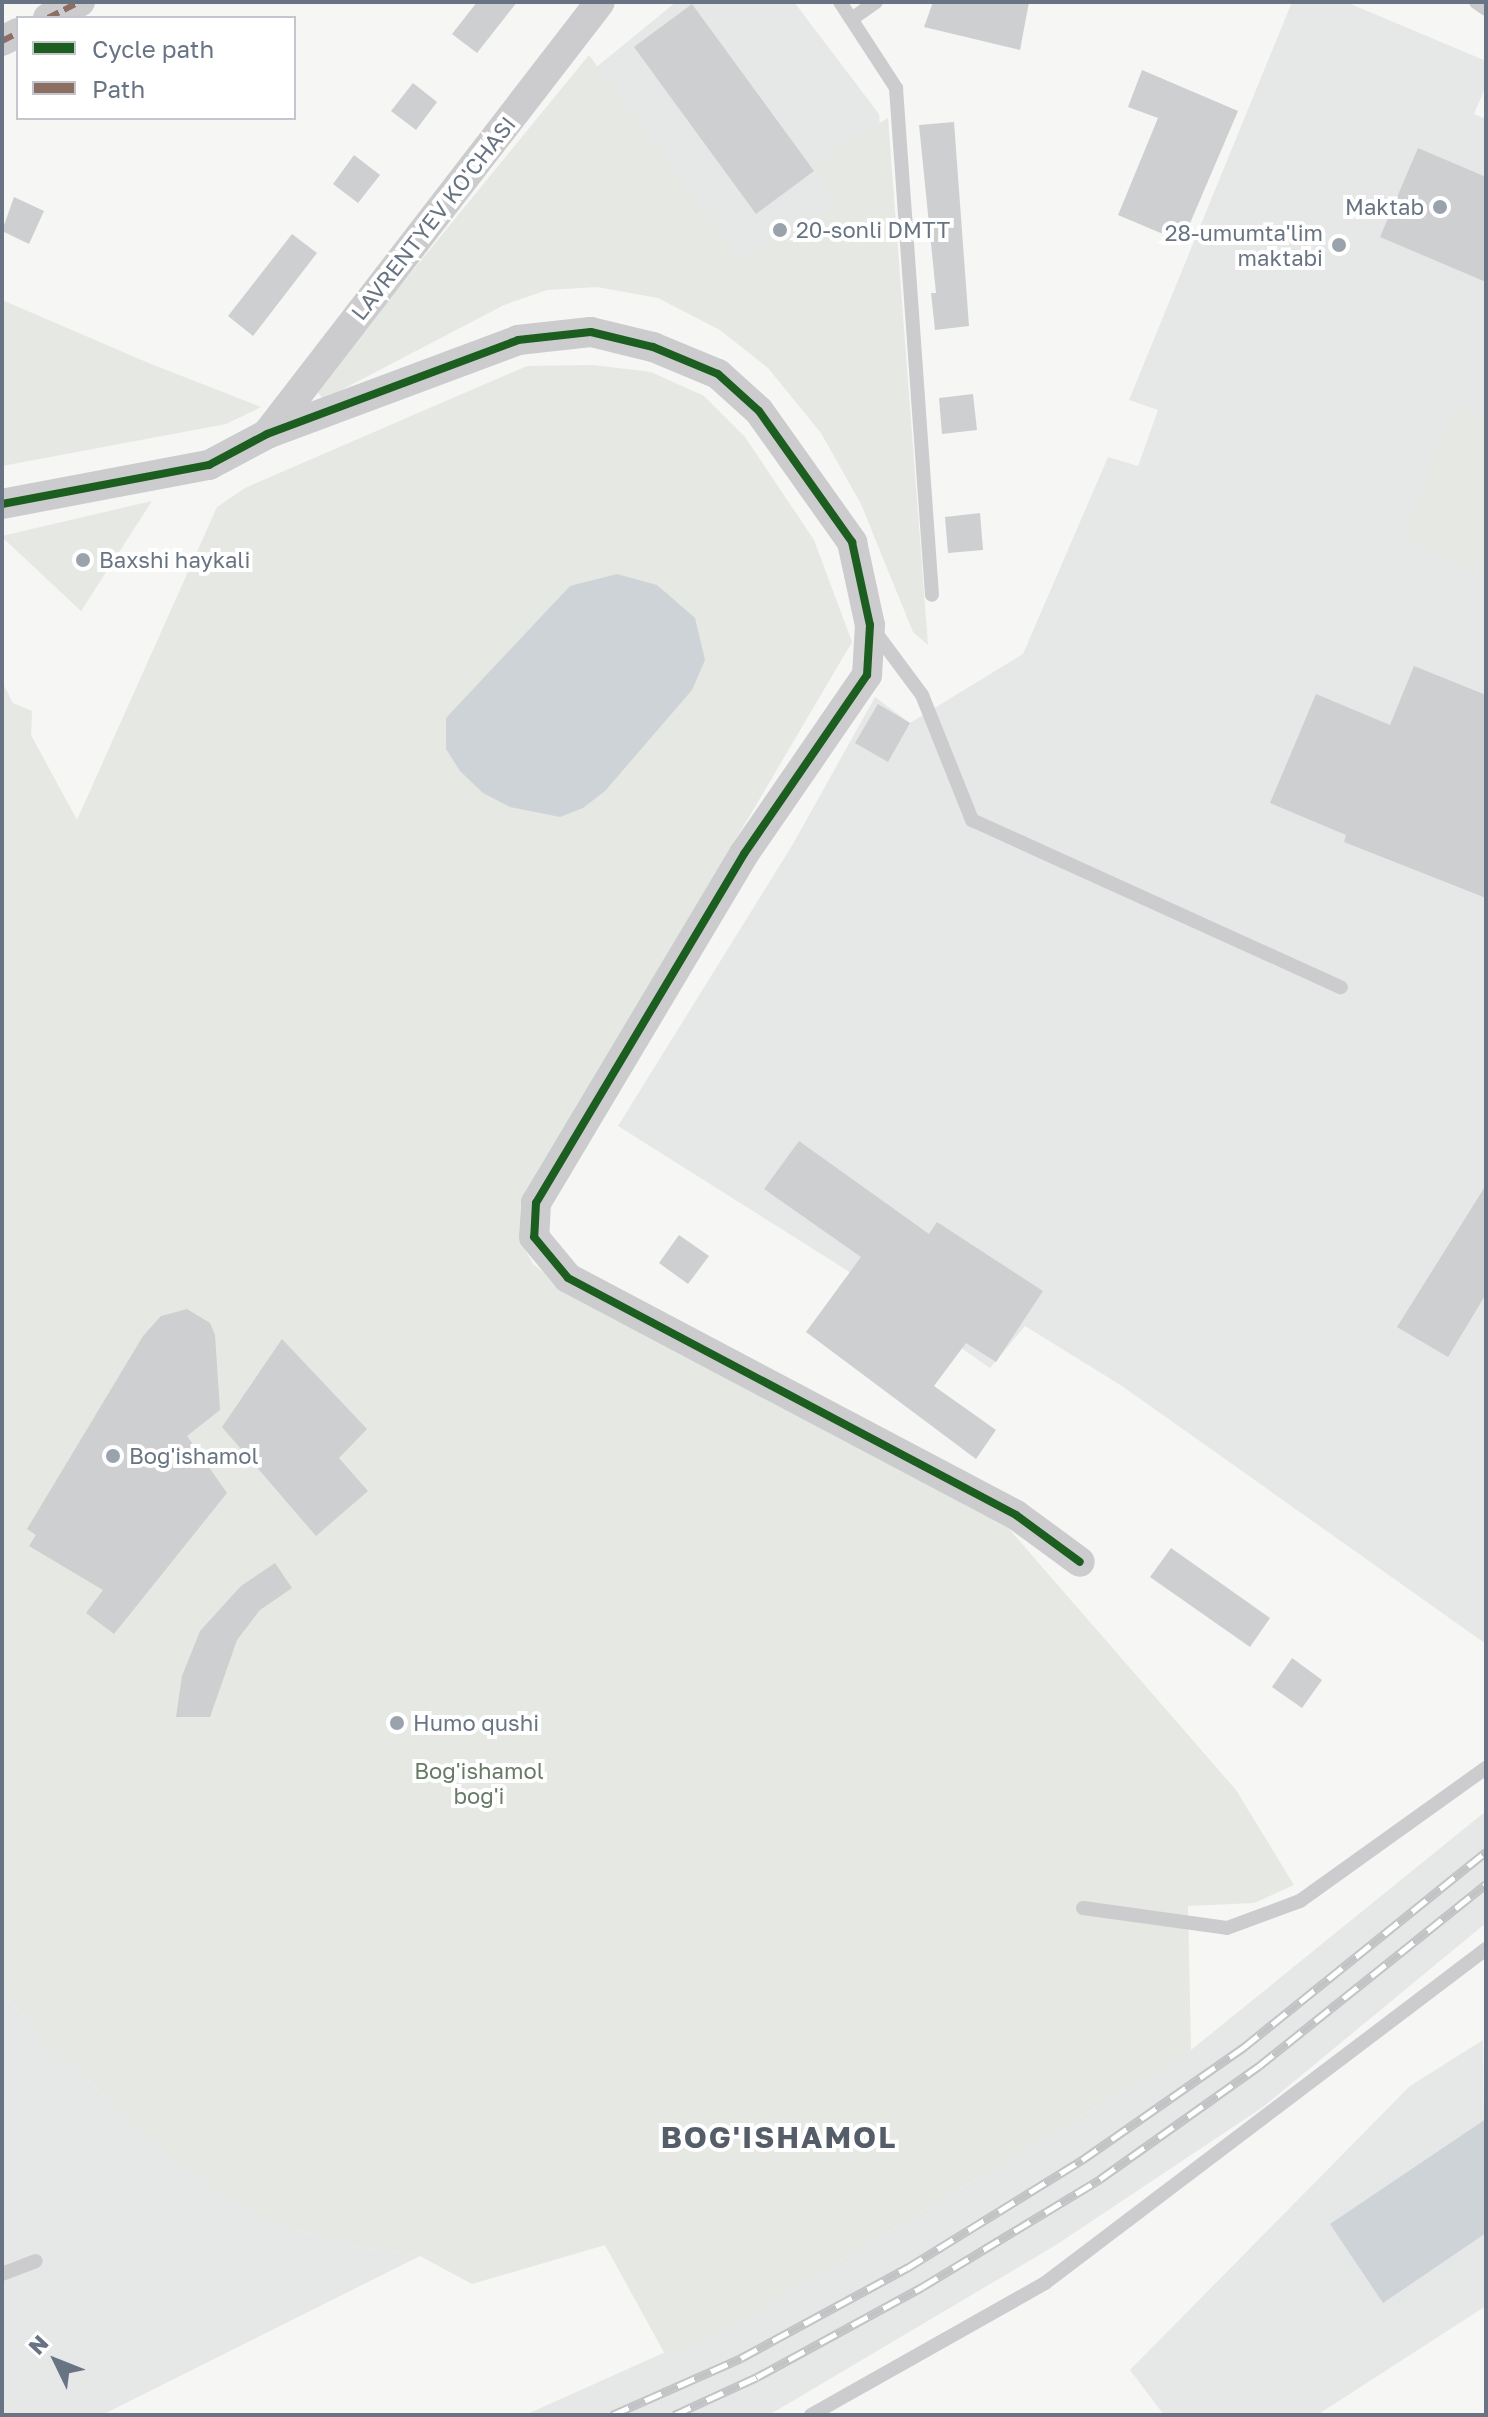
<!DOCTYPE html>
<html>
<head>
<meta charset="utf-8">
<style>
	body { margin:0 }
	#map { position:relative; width:1488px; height:2417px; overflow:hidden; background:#f6f6f5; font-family:"Golos Text",sans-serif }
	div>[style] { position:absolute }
	.built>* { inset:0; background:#e6e7e7 }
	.green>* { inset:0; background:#e5e8e3 }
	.water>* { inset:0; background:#ced3d7 }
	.building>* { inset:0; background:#cecfd0 }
	.service>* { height:14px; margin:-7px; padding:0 7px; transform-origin:7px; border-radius:7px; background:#ccccce }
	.minor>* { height:30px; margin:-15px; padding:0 15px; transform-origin:15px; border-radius:15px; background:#ccccce }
	.rail>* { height:9px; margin-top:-4.5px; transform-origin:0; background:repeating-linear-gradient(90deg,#fff 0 18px,#c2c3c4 0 36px); box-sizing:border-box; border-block:2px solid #c2c3c4 }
	.quiet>* { height:6px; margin-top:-3px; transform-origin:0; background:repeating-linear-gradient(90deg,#8d6e63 0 12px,transparent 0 18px) }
	.cycleway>* { height:8px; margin:-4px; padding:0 4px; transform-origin:4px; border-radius:4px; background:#1b5e20 }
	.dots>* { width:22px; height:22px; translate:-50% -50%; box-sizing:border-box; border:4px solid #fff; border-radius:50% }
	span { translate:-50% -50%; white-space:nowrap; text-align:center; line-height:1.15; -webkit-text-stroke:8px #fff; paint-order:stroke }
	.poi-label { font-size:22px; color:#687483 }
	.right { translate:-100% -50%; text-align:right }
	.left { translate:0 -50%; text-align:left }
	.street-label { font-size:22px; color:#687483 }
	.park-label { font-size:22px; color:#687a66 }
	.district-label { font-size:30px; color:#555e68; font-weight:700; letter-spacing:2px }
	.frame { position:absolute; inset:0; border:4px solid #687483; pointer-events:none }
	.legend { position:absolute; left:16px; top:16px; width:280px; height:104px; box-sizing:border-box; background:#fff; border:2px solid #c3c7cd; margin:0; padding:10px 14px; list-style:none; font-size:24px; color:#687483 }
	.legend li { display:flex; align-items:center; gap:16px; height:40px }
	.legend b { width:40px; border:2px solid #c3c7cd }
	.north { position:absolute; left:16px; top:2321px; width:80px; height:80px; -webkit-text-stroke:6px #fff; paint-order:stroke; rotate:313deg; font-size:22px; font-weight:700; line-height:32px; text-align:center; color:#687483 }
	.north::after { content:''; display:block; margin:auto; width:28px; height:36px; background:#687483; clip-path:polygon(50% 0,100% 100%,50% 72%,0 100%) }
</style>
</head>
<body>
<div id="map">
	<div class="built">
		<div style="clip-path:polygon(676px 2px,794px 2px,879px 114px,899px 374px,817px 394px,572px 87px)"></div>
		<div style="clip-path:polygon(1292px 2px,1346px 2px,1486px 61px,1486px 86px,1474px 114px,1486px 119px,1486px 1644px,1122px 1386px,1025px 1326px,990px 1368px,875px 1288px,618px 1126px,793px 844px,875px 697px,910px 723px,1023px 654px,1108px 457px,1138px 466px,1158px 410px,1129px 400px)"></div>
		<div style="clip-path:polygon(1486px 1811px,1486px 1923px,1263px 2107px,1056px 2245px,769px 2415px,525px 2415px,757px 2311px,1191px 2050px)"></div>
		<div style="clip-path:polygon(2px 1992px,46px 2042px,180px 2166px,269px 2222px,355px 2246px,420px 2256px,102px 2415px,2px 2415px)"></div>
		<div style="clip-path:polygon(1483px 2040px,1486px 2306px,1317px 2415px,1164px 2415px,1130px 2370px,1410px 2086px)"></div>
	</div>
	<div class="green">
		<div style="clip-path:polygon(589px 55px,738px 258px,836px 203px,812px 164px,888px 118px,928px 645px,913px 632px,861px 504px,821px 433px,768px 368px,720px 330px,658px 298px,597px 287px,547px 290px,504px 305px,324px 399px,315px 390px)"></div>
		<div style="clip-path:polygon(2px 300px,151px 364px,261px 407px,226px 424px,2px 466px)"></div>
		<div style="clip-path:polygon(593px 365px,651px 372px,704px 396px,745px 437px,814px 540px,852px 642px,520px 1206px,520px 1240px,533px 1264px,563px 1288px,1003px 1522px,1236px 1790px,1294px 1885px,1254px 1903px,1188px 1906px,1191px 2050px,757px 2311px,666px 2356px,605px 2245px,472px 2284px,420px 2256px,355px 2246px,269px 2222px,180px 2166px,46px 2042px,2px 1992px,2px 682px,13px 703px,32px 711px,31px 735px,77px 820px,217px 507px,245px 488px,527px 366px)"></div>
		<div style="clip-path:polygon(1454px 406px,1486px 420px,1486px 576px,1403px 539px)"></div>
		<div style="clip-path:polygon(152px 501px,81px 611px,2px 537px,2px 536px)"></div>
	</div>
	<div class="water">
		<div style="clip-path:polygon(617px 574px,657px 585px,695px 618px,705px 660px,692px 690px,605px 791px,583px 808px,560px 817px,510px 807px,483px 793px,460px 771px,446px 749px,446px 718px,570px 586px)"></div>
		<div style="clip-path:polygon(1486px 2119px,1486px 2233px,1383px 2303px,1330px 2224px)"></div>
	</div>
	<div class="building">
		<div style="clip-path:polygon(477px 2px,517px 2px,477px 53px,452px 34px)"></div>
		<div style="clip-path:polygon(933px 2px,1029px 2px,1020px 50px,924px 27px)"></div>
		<div style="clip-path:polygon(692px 4px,814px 171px,756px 214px,634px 47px)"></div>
		<div style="clip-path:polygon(1142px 70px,1238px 111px,1182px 242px,1118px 215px,1158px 118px,1128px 107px)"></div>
		<div style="clip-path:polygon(413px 83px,437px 102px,416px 130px,391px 111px)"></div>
		<div style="clip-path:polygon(954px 122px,969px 326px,935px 330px,931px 293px,936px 293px,919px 125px)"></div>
		<div style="clip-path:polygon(1418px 148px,1486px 177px,1486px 282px,1380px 237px)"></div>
		<div style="clip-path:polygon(354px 155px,380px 175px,358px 203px,333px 184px)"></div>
		<div style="clip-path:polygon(14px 197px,44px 211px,29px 244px,2px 231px)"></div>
		<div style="clip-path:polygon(292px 234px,317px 253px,253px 336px,228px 316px)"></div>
		<div style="clip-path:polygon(973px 394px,977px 430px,942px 434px,939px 398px)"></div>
		<div style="clip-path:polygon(980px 513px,983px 550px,948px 553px,945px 517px)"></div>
		<div style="clip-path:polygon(1414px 666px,1486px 695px,1486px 898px,1344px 842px,1346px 835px,1270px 803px,1316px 694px,1390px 725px)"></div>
		<div style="clip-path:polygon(878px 704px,910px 723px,888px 762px,855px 743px)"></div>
		<div style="clip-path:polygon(799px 1141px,929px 1234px,937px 1222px,1043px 1291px,996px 1362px,966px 1343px,934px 1386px,996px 1430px,976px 1459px,806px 1332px,861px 1257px,764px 1189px)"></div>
		<div style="clip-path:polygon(1486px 1185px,1486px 1294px,1448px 1357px,1397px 1327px)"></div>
		<div style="clip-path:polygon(679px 1235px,709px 1256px,688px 1284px,659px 1263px)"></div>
		<div style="clip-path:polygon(187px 1309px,210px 1323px,215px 1335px,220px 1410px,187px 1436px,227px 1493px,114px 1634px,86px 1613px,103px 1590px,29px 1546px,36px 1535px,27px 1529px,143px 1336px,161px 1316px)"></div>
		<div style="clip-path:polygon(282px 1339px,367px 1429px,339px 1458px,368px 1491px,316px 1536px,222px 1427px)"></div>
		<div style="clip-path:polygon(1171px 1548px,1270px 1618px,1250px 1647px,1150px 1577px)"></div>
		<div style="clip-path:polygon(275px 1563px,292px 1588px,260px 1610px,237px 1640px,210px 1717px,176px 1717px,182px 1676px,200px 1631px,241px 1586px)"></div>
		<div style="clip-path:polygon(1292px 1658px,1322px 1680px,1302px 1708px,1272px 1687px)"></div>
	</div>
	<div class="service">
		<div style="left:840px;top:2px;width:103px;rotate:56.9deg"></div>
		<div style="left:896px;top:88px;width:508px;rotate:85.94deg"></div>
		<div style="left:1476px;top:2px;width:12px;rotate:35deg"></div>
		<div style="left:853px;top:18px;width:28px;rotate:-35deg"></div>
		<div style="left:873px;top:629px;width:82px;rotate:53.4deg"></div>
		<div style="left:922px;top:695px;width:135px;rotate:68.2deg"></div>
		<div style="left:972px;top:820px;width:405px;rotate:24.4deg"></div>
		<div style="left:1083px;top:1908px;width:145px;rotate:7.9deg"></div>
		<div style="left:1227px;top:1928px;width:78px;rotate:-20.3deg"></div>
		<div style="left:1300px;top:1901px;width:229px;rotate:-35.6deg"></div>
		<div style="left:2px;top:2274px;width:36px;rotate:-21deg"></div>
		<div style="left:811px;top:2415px;width:269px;rotate:-29.4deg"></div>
		<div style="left:1045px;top:2283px;width:553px;rotate:-37.14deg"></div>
	</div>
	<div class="minor">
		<div style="left:48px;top:18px;width:36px;rotate:-27deg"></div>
		<div style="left:2px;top:41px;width:18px;rotate:-27deg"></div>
		<div style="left:267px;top:434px;width:545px;rotate:-52.37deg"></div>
		<div style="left:2px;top:504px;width:211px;rotate:-10.7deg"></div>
		<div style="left:209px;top:465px;width:66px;rotate:-28.1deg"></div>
		<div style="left:267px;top:434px;width:268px;rotate:-20.5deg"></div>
		<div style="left:518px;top:340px;width:73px;rotate:-6.3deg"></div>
		<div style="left:591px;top:332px;width:64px;rotate:13.6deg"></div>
		<div style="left:653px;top:347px;width:70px;rotate:22.6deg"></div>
		<div style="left:718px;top:374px;width:55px;rotate:42.1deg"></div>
		<div style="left:759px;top:411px;width:161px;rotate:54.6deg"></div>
		<div style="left:852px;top:542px;width:85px;rotate:77.8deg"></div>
		<div style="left:870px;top:625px;width:50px;rotate:93.4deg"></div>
		<div style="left:867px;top:675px;width:217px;rotate:124.5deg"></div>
		<div style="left:744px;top:854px;width:406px;rotate:120.8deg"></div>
		<div style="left:536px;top:1203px;width:34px;rotate:93deg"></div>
		<div style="left:534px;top:1237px;width:53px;rotate:50.3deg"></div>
		<div style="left:568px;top:1278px;width:507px;rotate:27.88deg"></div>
		<div style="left:1016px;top:1515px;width:79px;rotate:36.3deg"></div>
	</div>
	<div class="rail">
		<div style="left:612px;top:2415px;width:141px;rotate:-23.8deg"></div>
		<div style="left:741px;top:2358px;width:189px;rotate:-28.5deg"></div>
		<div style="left:907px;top:2268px;width:206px;rotate:-31.7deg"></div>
		<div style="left:1082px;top:2160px;width:198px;rotate:-34.9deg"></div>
		<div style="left:1244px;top:2047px;width:311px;rotate:-38.9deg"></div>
		<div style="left:674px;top:2415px;width:91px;rotate:-24.6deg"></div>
		<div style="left:757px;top:2377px;width:188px;rotate:-28.6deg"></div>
		<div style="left:922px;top:2287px;width:208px;rotate:-31.2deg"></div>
		<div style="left:1100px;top:2179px;width:195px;rotate:-35.4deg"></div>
		<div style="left:1259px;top:2066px;width:291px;rotate:-38.7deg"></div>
	</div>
	<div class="quiet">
		<div style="left:48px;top:18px;width:36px;rotate:-27deg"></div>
		<div style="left:2px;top:41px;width:18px;rotate:-27deg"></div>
	</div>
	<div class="cycleway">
		<div style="left:2px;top:504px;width:211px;rotate:-10.7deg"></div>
		<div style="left:209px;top:465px;width:66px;rotate:-28.1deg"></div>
		<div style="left:267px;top:434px;width:268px;rotate:-20.5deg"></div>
		<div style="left:518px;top:340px;width:73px;rotate:-6.3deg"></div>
		<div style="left:591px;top:332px;width:64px;rotate:13.6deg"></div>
		<div style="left:653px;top:347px;width:70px;rotate:22.6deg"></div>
		<div style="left:718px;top:374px;width:55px;rotate:42.1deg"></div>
		<div style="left:759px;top:411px;width:161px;rotate:54.6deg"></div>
		<div style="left:852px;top:542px;width:85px;rotate:77.8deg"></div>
		<div style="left:870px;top:625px;width:50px;rotate:93.4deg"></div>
		<div style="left:867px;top:675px;width:217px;rotate:124.5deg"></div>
		<div style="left:744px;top:854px;width:406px;rotate:120.8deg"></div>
		<div style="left:536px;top:1203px;width:34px;rotate:93deg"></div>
		<div style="left:534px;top:1237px;width:53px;rotate:50.3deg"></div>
		<div style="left:568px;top:1278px;width:507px;rotate:27.88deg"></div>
		<div style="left:1016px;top:1515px;width:79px;rotate:36.3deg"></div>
	</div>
	<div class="dots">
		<div style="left:1440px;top:207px;background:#9aa2ab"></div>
		<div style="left:780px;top:230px;background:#9aa2ab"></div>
		<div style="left:1339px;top:245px;background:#9aa2ab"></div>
		<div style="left:83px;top:560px;background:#9aa2ab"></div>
		<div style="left:113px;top:1456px;background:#9aa2ab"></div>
		<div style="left:397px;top:1723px;background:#9aa2ab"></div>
	</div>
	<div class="poi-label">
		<span class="right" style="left:1424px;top:207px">Maktab</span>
		<span class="left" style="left:796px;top:230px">20-sonli DMTT</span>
		<span class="right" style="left:1323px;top:245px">28-umumta'lim<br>maktabi</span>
		<span class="left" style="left:99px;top:560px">Baxshi haykali</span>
		<span class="left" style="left:129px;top:1456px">Bog'ishamol</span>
		<span class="left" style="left:413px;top:1723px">Humo qushi</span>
	</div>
	<div class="street-label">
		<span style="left:433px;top:218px;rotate:-52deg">LAVRENTYEV KO'CHASI</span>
	</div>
	<div class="park-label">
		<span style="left:479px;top:1783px">Bog'ishamol<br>bog'i</span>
	</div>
	<div class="district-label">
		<span style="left:779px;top:2137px">BOG'ISHAMOL</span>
	</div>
	<div class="frame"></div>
	<ul class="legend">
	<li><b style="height:10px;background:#1b5e20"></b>Cycle path</li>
	<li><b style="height:10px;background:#8d6e63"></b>Path</li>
	</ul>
	<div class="north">N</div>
</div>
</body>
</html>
